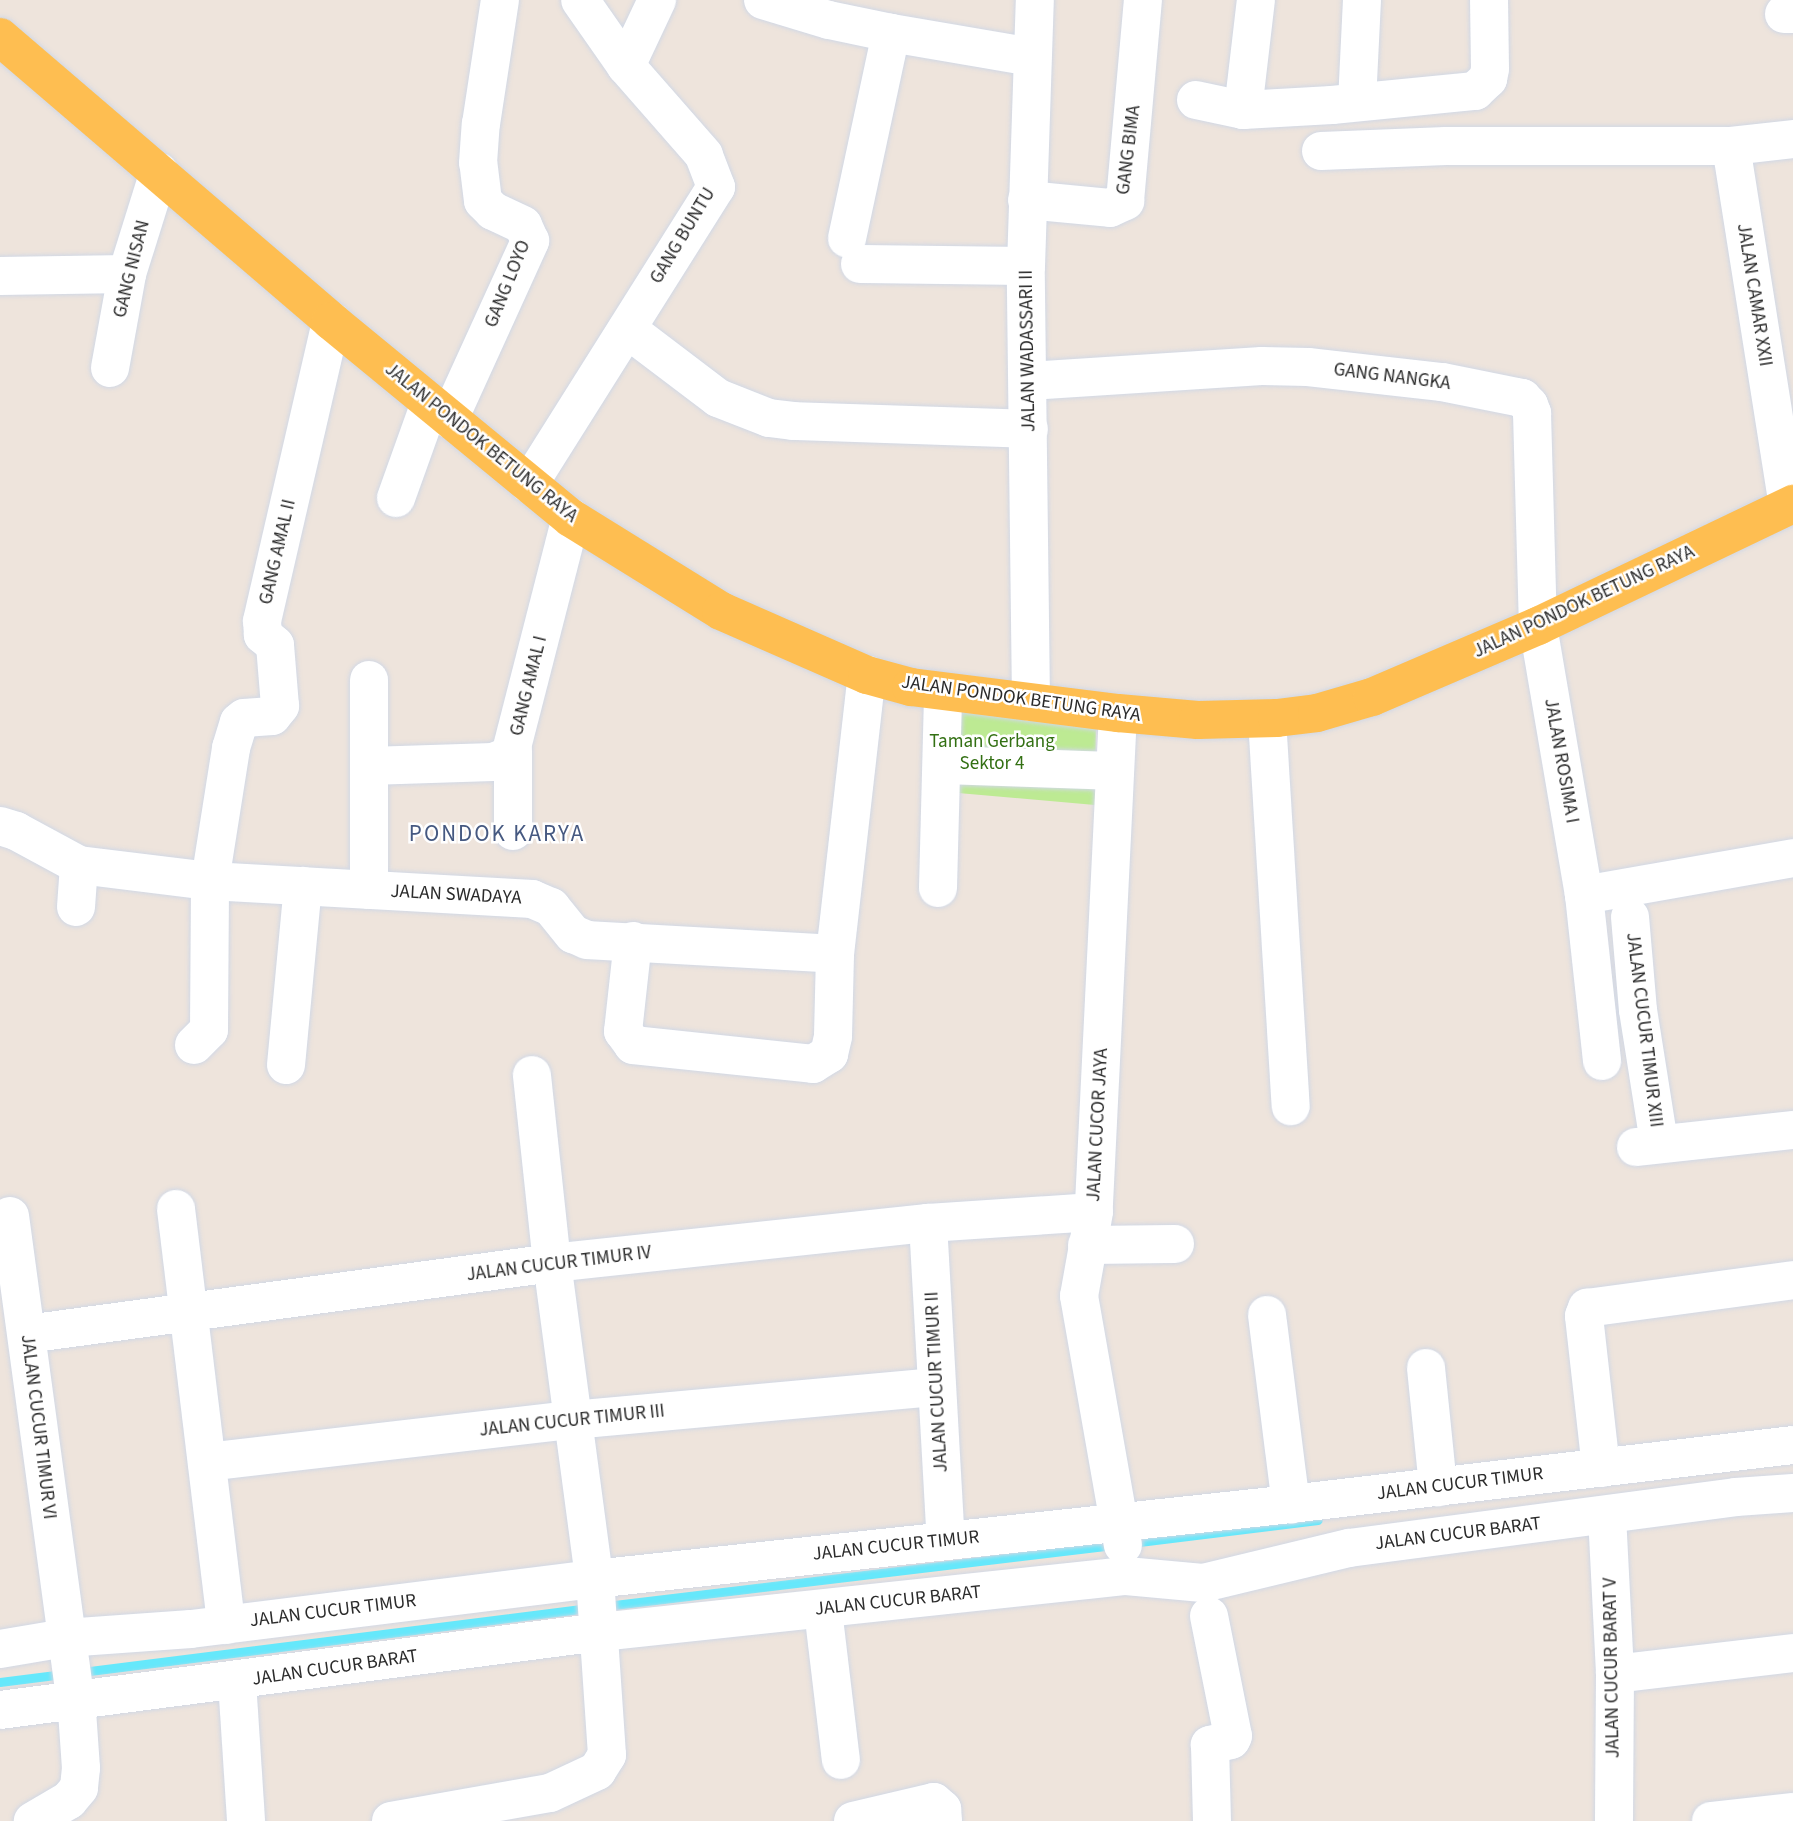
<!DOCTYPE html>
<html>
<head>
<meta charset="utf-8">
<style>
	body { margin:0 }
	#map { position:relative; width:1793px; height:1821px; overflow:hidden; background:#eee4dc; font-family:"Source Sans 3",sans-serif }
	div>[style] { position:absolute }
	.green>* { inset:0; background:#bdea93 }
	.stream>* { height:9px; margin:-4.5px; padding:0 4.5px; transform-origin:4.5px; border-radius:4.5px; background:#65e8fb }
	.roads { filter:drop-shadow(0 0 2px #d1d8e5) drop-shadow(0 0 2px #d1d8e5) }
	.minor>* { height:38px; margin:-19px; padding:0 19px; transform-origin:19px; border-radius:19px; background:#fff }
	.major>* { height:38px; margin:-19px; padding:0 19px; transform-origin:19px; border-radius:19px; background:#febe51 }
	span { translate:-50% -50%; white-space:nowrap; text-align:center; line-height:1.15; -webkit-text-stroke:5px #fff; paint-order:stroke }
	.street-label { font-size:19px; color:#2b2b2b }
	.park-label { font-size:19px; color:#337013 }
	.quarter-label { font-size:23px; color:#465981; letter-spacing:2px }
</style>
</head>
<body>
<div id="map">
	<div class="green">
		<div style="clip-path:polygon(925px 704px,1096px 720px,1095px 805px,924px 790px)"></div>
	</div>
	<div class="stream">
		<div style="left:1131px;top:1543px;width:188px;rotate:-7deg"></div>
		<div style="left:606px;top:1606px;width:511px;rotate:-6.86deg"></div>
		<div style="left:82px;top:1672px;width:511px;rotate:-7.19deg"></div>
		<div style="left:0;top:1682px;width:64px;rotate:-7.1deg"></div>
	</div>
	<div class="roads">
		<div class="minor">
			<div style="left:763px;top:0;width:69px;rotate:16.9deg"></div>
			<div style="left:829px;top:20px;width:63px;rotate:11.8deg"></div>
			<div style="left:891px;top:33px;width:210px;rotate:102.1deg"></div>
			<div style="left:1784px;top:14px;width:9px"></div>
			<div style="left:891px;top:33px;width:143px;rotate:9.7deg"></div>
			<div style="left:626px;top:66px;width:73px;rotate:-64.8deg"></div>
			<div style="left:1196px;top:100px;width:48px;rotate:12deg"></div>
			<div style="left:1243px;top:110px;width:89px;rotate:-3.2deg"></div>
			<div style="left:1332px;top:105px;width:144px;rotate:-5.6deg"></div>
			<div style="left:1475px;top:91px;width:18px;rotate:-43deg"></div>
			<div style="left:1488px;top:79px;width:10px;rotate:-79deg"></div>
			<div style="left:1490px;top:69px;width:69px;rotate:-90.8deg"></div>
			<div style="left:1357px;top:102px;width:102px;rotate:-87.2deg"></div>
			<div style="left:1243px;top:110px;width:111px;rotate:-83.3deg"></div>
			<div style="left:1321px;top:151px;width:125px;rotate:-2.3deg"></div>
			<div style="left:1446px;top:146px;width:285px"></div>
			<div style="left:1027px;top:200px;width:83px;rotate:5.5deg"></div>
			<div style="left:1110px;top:208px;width:17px;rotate:-25deg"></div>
			<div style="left:1125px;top:201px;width:202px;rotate:-84.9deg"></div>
			<div style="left:860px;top:264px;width:166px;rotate:0.7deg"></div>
			<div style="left:0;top:276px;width:127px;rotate:-0.9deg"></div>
			<div style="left:627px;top:329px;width:114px;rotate:37.2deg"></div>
			<div style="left:718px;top:398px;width:55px;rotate:21.4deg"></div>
			<div style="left:769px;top:418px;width:24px;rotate:7deg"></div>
			<div style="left:793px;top:421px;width:236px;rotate:1.9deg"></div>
			<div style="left:110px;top:368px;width:96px;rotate:-79.7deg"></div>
			<div style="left:127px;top:274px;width:107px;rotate:-72.6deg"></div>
			<div style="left:1029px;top:381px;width:233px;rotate:-3.7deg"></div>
			<div style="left:1262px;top:366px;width:46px;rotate:1.2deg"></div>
			<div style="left:1308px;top:367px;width:135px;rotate:6.4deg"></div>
			<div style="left:1442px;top:382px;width:82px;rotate:11.3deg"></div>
			<div style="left:1522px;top:398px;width:10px;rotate:45deg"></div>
			<div style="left:1529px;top:405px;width:9px;rotate:69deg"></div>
			<div style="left:1532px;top:413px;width:213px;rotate:88.4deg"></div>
			<div style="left:1538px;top:626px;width:273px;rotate:80.3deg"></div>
			<div style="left:1584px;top:895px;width:167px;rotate:83.8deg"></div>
			<div style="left:449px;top:419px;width:196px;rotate:-65.5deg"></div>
			<div style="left:530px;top:241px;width:17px;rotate:-114deg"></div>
			<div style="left:523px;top:225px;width:33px;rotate:-155deg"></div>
			<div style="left:493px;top:211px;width:14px;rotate:-135deg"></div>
			<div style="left:483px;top:201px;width:38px;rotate:-97deg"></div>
			<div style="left:478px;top:163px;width:39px;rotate:-86deg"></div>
			<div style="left:481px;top:124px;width:125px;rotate:-81.3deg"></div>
			<div style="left:529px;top:484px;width:351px;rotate:-57.8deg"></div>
			<div style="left:716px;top:187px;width:34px;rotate:-111deg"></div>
			<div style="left:704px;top:155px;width:118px;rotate:-131.2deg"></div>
			<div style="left:626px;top:66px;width:80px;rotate:-124.9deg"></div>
			<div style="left:396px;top:498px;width:101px;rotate:-70.3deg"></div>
			<div style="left:1788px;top:506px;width:364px;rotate:-99deg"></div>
			<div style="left:1731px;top:146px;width:62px;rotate:-6.4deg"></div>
			<div style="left:369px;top:680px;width:210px;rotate:90deg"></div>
			<div style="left:1031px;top:702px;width:436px;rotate:-90.7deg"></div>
			<div style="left:1026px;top:266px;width:266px;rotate:-88.1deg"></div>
			<div style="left:1118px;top:713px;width:500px;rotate:92.8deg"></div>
			<div style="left:1094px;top:1212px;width:85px;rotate:100.1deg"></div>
			<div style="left:1079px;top:1296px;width:253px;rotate:80deg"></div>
			<div style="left:1267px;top:719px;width:388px;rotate:86.5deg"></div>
			<div style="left:513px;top:751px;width:80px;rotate:90deg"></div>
			<div style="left:942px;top:765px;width:171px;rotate:2deg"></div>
			<div style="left:369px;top:766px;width:124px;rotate:-1.8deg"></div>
			<div style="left:493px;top:762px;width:18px;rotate:-22deg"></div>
			<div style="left:510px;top:755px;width:245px;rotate:-75.6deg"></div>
			<div style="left:0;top:826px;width:17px;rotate:17deg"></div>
			<div style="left:16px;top:831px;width:72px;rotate:28.4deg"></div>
			<div style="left:79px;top:865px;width:132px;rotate:7deg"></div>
			<div style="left:210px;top:881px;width:323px;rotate:3.2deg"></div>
			<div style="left:532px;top:899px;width:21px;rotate:23deg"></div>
			<div style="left:551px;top:907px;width:35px;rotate:51deg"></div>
			<div style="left:573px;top:934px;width:15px;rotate:23deg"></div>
			<div style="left:587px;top:940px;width:248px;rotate:3.2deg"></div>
			<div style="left:835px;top:954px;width:281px;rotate:-83.5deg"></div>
			<div style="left:938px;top:888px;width:195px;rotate:-88.5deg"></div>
			<div style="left:1584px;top:895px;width:212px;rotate:-10deg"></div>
			<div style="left:76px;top:907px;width:42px;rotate:-85.9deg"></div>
			<div style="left:1630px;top:917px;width:93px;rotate:85.1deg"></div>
			<div style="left:1638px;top:1010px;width:135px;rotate:81deg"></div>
			<div style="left:633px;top:941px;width:91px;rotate:96.3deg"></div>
			<div style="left:623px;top:1031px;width:17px;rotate:54deg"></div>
			<div style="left:633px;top:1045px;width:181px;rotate:6deg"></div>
			<div style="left:813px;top:1064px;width:19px;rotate:-32deg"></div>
			<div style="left:829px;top:1054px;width:18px;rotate:-77deg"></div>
			<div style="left:833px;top:1036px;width:82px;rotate:-88.6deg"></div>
			<div style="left:194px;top:1045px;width:21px;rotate:-45deg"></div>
			<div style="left:209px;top:1030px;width:149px;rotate:-89.6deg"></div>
			<div style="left:210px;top:881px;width:135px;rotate:-81deg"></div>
			<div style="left:231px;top:748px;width:27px;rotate:-73deg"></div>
			<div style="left:239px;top:722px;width:6px;rotate:-39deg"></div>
			<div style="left:244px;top:718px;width:28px;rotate:-4deg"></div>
			<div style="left:272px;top:716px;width:13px;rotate:-51deg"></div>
			<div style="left:280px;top:706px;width:61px;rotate:-94.7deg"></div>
			<div style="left:275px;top:645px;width:16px;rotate:-140deg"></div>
			<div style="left:263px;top:635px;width:14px;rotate:-94deg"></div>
			<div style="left:262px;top:621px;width:308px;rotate:-77deg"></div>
			<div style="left:286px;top:1065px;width:180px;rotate:-84.6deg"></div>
			<div style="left:1636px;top:1147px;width:158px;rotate:-6.2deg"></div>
			<div style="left:176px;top:1209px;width:419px;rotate:83.1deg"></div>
			<div style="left:10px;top:1216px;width:500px;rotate:82.3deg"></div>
			<div style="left:77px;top:1711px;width:57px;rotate:86deg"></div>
			<div style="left:81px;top:1768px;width:20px;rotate:96deg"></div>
			<div style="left:79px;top:1788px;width:16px;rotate:130deg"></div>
			<div style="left:69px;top:1800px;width:42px;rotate:149.7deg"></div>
			<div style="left:928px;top:1223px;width:318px;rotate:86.8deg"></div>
			<div style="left:1087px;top:1245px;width:88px;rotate:-0.7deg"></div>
			<div style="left:1267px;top:1315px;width:191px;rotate:82.8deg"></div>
			<div style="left:27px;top:1334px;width:530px;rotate:-7.7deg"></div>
			<div style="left:552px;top:1263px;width:378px;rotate:-6.1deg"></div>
			<div style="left:928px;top:1223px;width:166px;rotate:-3.8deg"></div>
			<div style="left:1426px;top:1368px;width:120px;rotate:84.2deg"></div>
			<div style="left:207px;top:1462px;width:367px;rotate:-6.6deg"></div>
			<div style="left:572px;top:1420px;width:366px;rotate:-5.2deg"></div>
			<div style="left:1601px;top:1468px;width:153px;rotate:-96.4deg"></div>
			<div style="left:1584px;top:1316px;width:9px;rotate:-69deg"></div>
			<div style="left:1587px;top:1308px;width:208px;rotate:-7.7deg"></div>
			<div style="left:1607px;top:1515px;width:159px;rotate:87.1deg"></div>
			<div style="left:1615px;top:1674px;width:147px;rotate:90.4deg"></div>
			<div style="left:823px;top:1610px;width:151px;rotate:83.2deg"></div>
			<div style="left:1209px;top:1616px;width:122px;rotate:78.7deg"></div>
			<div style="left:1233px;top:1736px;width:4px;rotate:117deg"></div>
			<div style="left:1231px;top:1740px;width:22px;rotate:167deg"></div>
			<div style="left:1210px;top:1745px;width:76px;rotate:88.5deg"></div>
			<div style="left:0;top:1649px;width:66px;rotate:-9.6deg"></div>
			<div style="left:65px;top:1638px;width:126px;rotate:-4.1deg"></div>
			<div style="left:191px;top:1629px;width:406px;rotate:-7.1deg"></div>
			<div style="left:594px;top:1579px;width:701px;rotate:-6.14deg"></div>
			<div style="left:1291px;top:1504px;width:505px;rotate:-6.7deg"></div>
			<div style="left:1615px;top:1674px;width:179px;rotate:-6.7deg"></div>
			<div style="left:237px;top:1681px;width:140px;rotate:86.3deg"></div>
			<div style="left:0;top:1710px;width:605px;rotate:-7.41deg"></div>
			<div style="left:600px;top:1632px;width:529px;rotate:-6.08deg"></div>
			<div style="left:1126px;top:1576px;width:77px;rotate:5.2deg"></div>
			<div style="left:1203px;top:1583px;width:150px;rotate:-13.5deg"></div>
			<div style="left:1349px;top:1548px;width:390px;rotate:-7.5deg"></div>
			<div style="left:1736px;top:1497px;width:57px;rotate:-4deg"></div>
			<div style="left:391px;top:1821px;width:161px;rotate:-10deg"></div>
			<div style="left:550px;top:1793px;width:52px;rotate:-25.1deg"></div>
			<div style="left:597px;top:1771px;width:19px;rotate:-58deg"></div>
			<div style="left:607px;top:1755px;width:163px;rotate:-93.9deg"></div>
			<div style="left:596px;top:1592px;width:332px;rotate:-97.6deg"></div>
			<div style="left:552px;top:1263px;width:189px;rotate:-96.1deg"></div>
			<div style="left:853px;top:1821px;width:83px;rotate:-13.2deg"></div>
			<div style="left:934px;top:1802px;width:11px;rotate:41deg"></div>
			<div style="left:942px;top:1809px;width:12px;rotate:85deg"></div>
			<div style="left:1711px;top:1821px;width:82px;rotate:-6.3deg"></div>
		</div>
		<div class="major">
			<div style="left:0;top:37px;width:436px;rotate:40.6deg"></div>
			<div style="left:331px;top:321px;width:310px;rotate:39.4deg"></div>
			<div style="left:571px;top:518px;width:176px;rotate:31.8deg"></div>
			<div style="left:721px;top:611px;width:159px;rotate:23.7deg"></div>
			<div style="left:867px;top:675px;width:46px;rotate:15.3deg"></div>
			<div style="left:911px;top:687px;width:209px;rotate:7.2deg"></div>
			<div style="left:1118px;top:713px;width:80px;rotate:5deg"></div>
			<div style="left:1198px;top:720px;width:79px;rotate:-1.5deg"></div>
			<div style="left:1277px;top:718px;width:40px;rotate:-7.1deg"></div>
			<div style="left:1317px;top:713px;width:57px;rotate:-16.2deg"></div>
			<div style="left:1372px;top:697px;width:181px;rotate:-23.2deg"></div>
			<div style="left:1538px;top:626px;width:283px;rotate:-25.6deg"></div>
		</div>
	</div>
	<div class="street-label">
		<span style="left:1129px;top:150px;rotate:-83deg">GANG BIMA</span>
		<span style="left:683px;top:236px;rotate:-59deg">GANG BUNTU</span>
		<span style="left:132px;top:269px;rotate:-76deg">GANG NISAN</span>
		<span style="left:508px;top:284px;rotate:-68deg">GANG LOYO</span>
		<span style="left:1754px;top:295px;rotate:81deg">JALAN CAMAR XXII</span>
		<span style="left:1028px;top:351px;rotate:-91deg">JALAN WADASSARI II</span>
		<span style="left:1392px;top:377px;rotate:7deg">GANG NANGKA</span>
		<span style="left:481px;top:443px;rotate:39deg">JALAN PONDOK BETUNG RAYA</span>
		<span style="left:278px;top:552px;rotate:-77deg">GANG AMAL II</span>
		<span style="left:1584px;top:602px;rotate:-25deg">JALAN PONDOK BETUNG RAYA</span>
		<span style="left:529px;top:686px;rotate:-76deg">GANG AMAL I</span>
		<span style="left:1021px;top:699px;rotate:8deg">JALAN PONDOK BETUNG RAYA</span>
		<span style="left:1561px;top:761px;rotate:80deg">JALAN ROSIMA I</span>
		<span style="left:456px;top:895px;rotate:3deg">JALAN SWADAYA</span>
		<span style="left:1644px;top:1030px;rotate:83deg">JALAN CUCUR TIMUR XIII</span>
		<span style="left:1098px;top:1125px;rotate:-87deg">JALAN CUCOR JAYA</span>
		<span style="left:559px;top:1264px;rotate:-7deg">JALAN CUCUR TIMUR IV</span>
		<span style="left:937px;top:1382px;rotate:-93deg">JALAN CUCUR TIMUR II</span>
		<span style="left:572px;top:1421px;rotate:-6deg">JALAN CUCUR TIMUR III</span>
		<span style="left:38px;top:1427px;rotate:83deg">JALAN CUCUR TIMUR VI</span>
		<span style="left:1460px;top:1484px;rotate:-7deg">JALAN CUCUR TIMUR</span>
		<span style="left:1458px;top:1534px;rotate:-7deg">JALAN CUCUR BARAT</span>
		<span style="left:896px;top:1546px;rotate:-6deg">JALAN CUCUR TIMUR</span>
		<span style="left:898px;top:1601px;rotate:-6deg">JALAN CUCUR BARAT</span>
		<span style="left:333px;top:1611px;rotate:-7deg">JALAN CUCUR TIMUR</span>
		<span style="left:335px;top:1668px;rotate:-8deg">JALAN CUCUR BARAT</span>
		<span style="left:1612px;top:1668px;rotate:-91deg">JALAN CUCUR BARAT V</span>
	</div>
	<div class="park-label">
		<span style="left:992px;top:753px">Taman Gerbang<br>Sektor 4</span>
	</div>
	<div class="quarter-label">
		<span style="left:497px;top:834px">PONDOK KARYA</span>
	</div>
</div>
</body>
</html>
